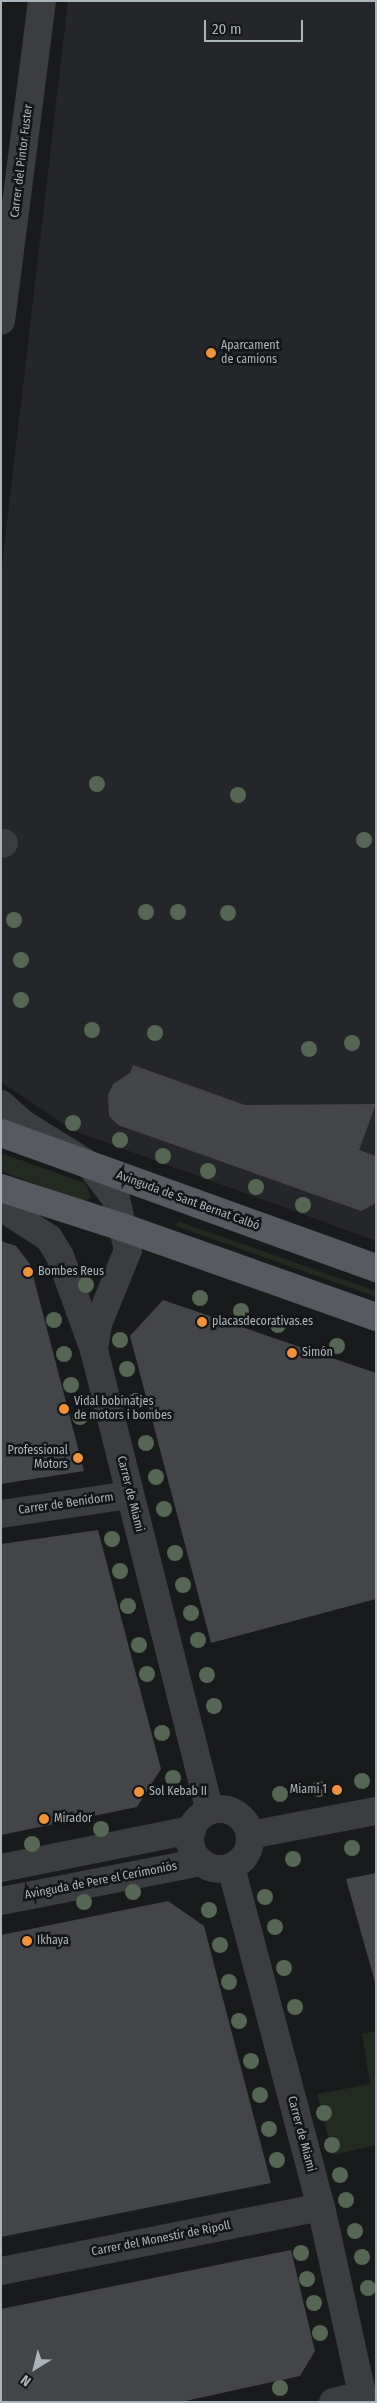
<!DOCTYPE html>
<html>
<head>
<meta charset="utf-8">
<style>
	body { margin:0 }
	#map { position:relative; width:377px; height:2403px; overflow:hidden; background:#191a1c; font-family:"Fira Sans Condensed",sans-serif }
	div>[style] { position:absolute }
	.built>* { inset:0; background:#252629 }
	.green>* { inset:0; background:#222a21 }
	.building>* { inset:0; background:#444549 }
	.minor>* { height:28px; margin:-14px; padding:0 14px; transform-origin:14px; border-radius:14px; background:#3b3d41 }
	.minor>.ring { margin:-14px; padding:0; box-sizing:content-box; background:none; border:28px solid #3b3d41; border-radius:50% }
	.major>* { height:28px; margin:-14px; padding:0 14px; transform-origin:14px; border-radius:14px; background:#575a60 }
	.trees>* { width:16px; height:16px; margin:-8px; border-radius:50%; background:#566655 }
	.dots>* { width:14px; height:14px; translate:-50% -50%; box-sizing:border-box; border:2px solid #141517; border-radius:50% }
	span { translate:-50% -50%; white-space:nowrap; text-align:center; line-height:1.15; -webkit-text-stroke:5px #141517; paint-order:stroke }
	.street-label { font-size:12px; color:#acb4bb }
	.poi-label { font-size:12px; color:#acb4bb }
	.left { translate:0 -50%; text-align:left }
	.right { translate:-100% -50%; text-align:right }
	.frame { position:absolute; inset:0; border:2px solid #acb4bb; pointer-events:none }
	.north { position:absolute; left:10px; top:2343px; width:50px; height:50px; -webkit-text-stroke:4px #141517; paint-order:stroke; rotate:216deg; font-size:14px; font-weight:700; line-height:20px; text-align:center; color:#acb4bb }
	.north::after { content:''; display:block; margin:auto; width:18px; height:22px; background:#acb4bb; clip-path:polygon(50% 0,100% 100%,50% 72%,0 100%) }
	.scale { position:absolute; left:204px; top:20px; width:99px; height:22px; box-sizing:border-box; border:2px solid #acb4bb; border-top:0; padding-left:6px; font-size:15px; line-height:18px; white-space:nowrap; color:#acb4bb; -webkit-text-stroke:4px #141517; paint-order:stroke }
</style>
</head>
<body>
<div id="map">
	<div class="built">
		<div style="clip-path:polygon(68px 1px,376px 1px,376px 1241px,74px 1131px,1px 1082px,1px 574px)"></div>
	</div>
	<div class="green">
		<div style="clip-path:polygon(1px 1153px,85px 1183px,91px 1197px,85px 1202px,1px 1171px)"></div>
		<div style="clip-path:polygon(177px 1221px,376px 1291px,376px 1297px,176px 1226px)"></div>
		<div style="clip-path:polygon(376px 2031px,376px 2145px,333px 2155px,317px 2094px,370px 2084px,362px 2034px)"></div>
	</div>
	<div class="building">
		<div style="clip-path:polygon(133px 1065px,245px 1105px,376px 1104px,359px 1150px,376px 1156px,376px 1203px,361px 1211px,118px 1125px,109px 1116px,108px 1095px,113px 1084px,130px 1073px)"></div>
		<div style="clip-path:polygon(1px 1241px,16px 1246px,30px 1264px,84px 1471px,1px 1484px)"></div>
		<div style="clip-path:polygon(163px 1300px,376px 1373px,376px 1599px,211px 1643px,130px 1336px)"></div>
		<div style="clip-path:polygon(98px 1530px,161px 1769px,137px 1807px,1px 1835px,1px 1544px)"></div>
		<div style="clip-path:polygon(376px 1873px,376px 1982px,375px 1982px,346px 1879px)"></div>
		<div style="clip-path:polygon(168px 1901px,204px 1926px,271px 2183px,1px 2237px,1px 1935px)"></div>
		<div style="clip-path:polygon(291px 2250px,315px 2351px,300px 2376px,181px 2402px,1px 2402px,1px 2309px)"></div>
	</div>
	<div class="minor">
		<div style="left:1px;top:321px;width:323px;rotate:-82.7deg"></div>
		<div style="left:1px;top:844px;width:3px;rotate:-18deg"></div>
		<div style="left:1px;top:1104px;width:28px;rotate:42deg"></div>
		<div style="left:22px;top:1123px;width:81px;rotate:31.9deg"></div>
		<div style="left:91px;top:1166px;width:41px;rotate:52.9deg"></div>
		<div style="left:116px;top:1199px;width:52px;rotate:76.8deg"></div>
		<div style="left:128px;top:1250px;width:80px;rotate:112.1deg"></div>
		<div style="left:98px;top:1324px;width:26px;rotate:99deg"></div>
		<div style="left:1px;top:1207px;width:57px;rotate:32.9deg"></div>
		<div style="left:49px;top:1238px;width:21px;rotate:59deg"></div>
		<div style="left:60px;top:1256px;width:100px;rotate:70.1deg"></div>
		<div style="left:94px;top:1350px;width:475px;rotate:75.9deg"></div>
		<div style="left:1px;top:1514px;width:130px;rotate:-8.4deg"></div>
		<div class="ring" style="left:190px;top:1809px;width:32px;height:32px"></div>
		<div style="left:250px;top:1835px;width:128px;rotate:-10.8deg"></div>
		<div style="left:231px;top:1867px;width:352px;rotate:75.2deg"></div>
		<div style="left:321px;top:2207px;width:200px;rotate:77.6deg"></div>
		<div style="left:1px;top:1868px;width:195px;rotate:-11.3deg"></div>
		<div style="left:1px;top:1901px;width:204px;rotate:-11deg"></div>
		<div style="left:1px;top:2271px;width:326px;rotate:-11.3deg"></div>
		<div style="left:333px;top:2402px;width:30px;rotate:-14deg"></div>
	</div>
	<div class="major">
		<div style="left:1px;top:1133px;width:399px;rotate:19.8deg"></div>
		<div style="left:1px;top:1188px;width:127px;rotate:17.9deg"></div>
		<div style="left:122px;top:1227px;width:269px;rotate:19.5deg"></div>
	</div>
	<div class="trees">
		<div style="left:97px;top:784px"></div>
		<div style="left:238px;top:795px"></div>
		<div style="left:364px;top:840px"></div>
		<div style="left:146px;top:912px"></div>
		<div style="left:178px;top:912px"></div>
		<div style="left:228px;top:913px"></div>
		<div style="left:14px;top:920px"></div>
		<div style="left:21px;top:960px"></div>
		<div style="left:21px;top:1000px"></div>
		<div style="left:92px;top:1030px"></div>
		<div style="left:155px;top:1033px"></div>
		<div style="left:352px;top:1043px"></div>
		<div style="left:309px;top:1049px"></div>
		<div style="left:73px;top:1123px"></div>
		<div style="left:120px;top:1140px"></div>
		<div style="left:163px;top:1156px"></div>
		<div style="left:208px;top:1171px"></div>
		<div style="left:256px;top:1187px"></div>
		<div style="left:303px;top:1205px"></div>
		<div style="left:86px;top:1285px"></div>
		<div style="left:200px;top:1298px"></div>
		<div style="left:241px;top:1311px"></div>
		<div style="left:54px;top:1320px"></div>
		<div style="left:278px;top:1325px"></div>
		<div style="left:120px;top:1340px"></div>
		<div style="left:337px;top:1346px"></div>
		<div style="left:64px;top:1354px"></div>
		<div style="left:127px;top:1369px"></div>
		<div style="left:71px;top:1385px"></div>
		<div style="left:136px;top:1401px"></div>
		<div style="left:80px;top:1417px"></div>
		<div style="left:146px;top:1443px"></div>
		<div style="left:156px;top:1477px"></div>
		<div style="left:164px;top:1509px"></div>
		<div style="left:112px;top:1539px"></div>
		<div style="left:175px;top:1553px"></div>
		<div style="left:120px;top:1571px"></div>
		<div style="left:183px;top:1585px"></div>
		<div style="left:128px;top:1606px"></div>
		<div style="left:191px;top:1613px"></div>
		<div style="left:198px;top:1640px"></div>
		<div style="left:139px;top:1645px"></div>
		<div style="left:147px;top:1674px"></div>
		<div style="left:207px;top:1675px"></div>
		<div style="left:214px;top:1706px"></div>
		<div style="left:162px;top:1733px"></div>
		<div style="left:173px;top:1778px"></div>
		<div style="left:362px;top:1781px"></div>
		<div style="left:319px;top:1789px"></div>
		<div style="left:280px;top:1794px"></div>
		<div style="left:101px;top:1829px"></div>
		<div style="left:32px;top:1844px"></div>
		<div style="left:352px;top:1848px"></div>
		<div style="left:293px;top:1859px"></div>
		<div style="left:133px;top:1892px"></div>
		<div style="left:265px;top:1897px"></div>
		<div style="left:84px;top:1902px"></div>
		<div style="left:209px;top:1910px"></div>
		<div style="left:275px;top:1927px"></div>
		<div style="left:220px;top:1945px"></div>
		<div style="left:284px;top:1968px"></div>
		<div style="left:229px;top:1982px"></div>
		<div style="left:295px;top:2007px"></div>
		<div style="left:239px;top:2021px"></div>
		<div style="left:251px;top:2061px"></div>
		<div style="left:260px;top:2095px"></div>
		<div style="left:324px;top:2113px"></div>
		<div style="left:269px;top:2129px"></div>
		<div style="left:332px;top:2145px"></div>
		<div style="left:277px;top:2160px"></div>
		<div style="left:340px;top:2175px"></div>
		<div style="left:346px;top:2200px"></div>
		<div style="left:355px;top:2231px"></div>
		<div style="left:301px;top:2253px"></div>
		<div style="left:362px;top:2257px"></div>
		<div style="left:307px;top:2279px"></div>
		<div style="left:368px;top:2288px"></div>
		<div style="left:314px;top:2303px"></div>
		<div style="left:320px;top:2333px"></div>
		<div style="left:280px;top:2388px"></div>
	</div>
	<div class="dots">
		<div style="left:211px;top:353px;background:#ef923e"></div>
		<div style="left:28px;top:1272px;background:#ef923e"></div>
		<div style="left:202px;top:1322px;background:#ef923e"></div>
		<div style="left:292px;top:1353px;background:#ef923e"></div>
		<div style="left:64px;top:1409px;background:#ef923e"></div>
		<div style="left:78px;top:1458px;background:#ef923e"></div>
		<div style="left:337px;top:1790px;background:#ef923e"></div>
		<div style="left:139px;top:1792px;background:#ef923e"></div>
		<div style="left:44px;top:1819px;background:#ef923e"></div>
		<div style="left:27px;top:1941px;background:#ef923e"></div>
	</div>
	<div class="street-label">
		<span style="left:22px;top:161px;rotate:-83deg">Carrer del Pintor Fuster</span>
		<span style="left:188px;top:1201px;rotate:20deg">Avinguda de Sant Bernat Calbó</span>
		<span style="left:130px;top:1494px;rotate:76deg">Carrer de Miami</span>
		<span style="left:66px;top:1504px;rotate:-8deg">Carrer de Benidorm</span>
		<span style="left:101px;top:1881px;rotate:-11deg">Avinguda de Pere el Cerimoniós</span>
		<span style="left:301px;top:2134px;rotate:75deg">Carrer de Miami</span>
		<span style="left:161px;top:2239px;rotate:-11deg">Carrer del Monestir de Ripoll</span>
	</div>
	<div class="poi-label">
		<span class="left" style="left:221px;top:353px">Aparcament<br>de camions</span>
		<span class="left" style="left:38px;top:1272px">Bombes Reus</span>
		<span class="left" style="left:212px;top:1322px">placasdecorativas.es</span>
		<span class="left" style="left:302px;top:1353px">Simón</span>
		<span class="left" style="left:74px;top:1409px">Vidal bobinatjes<br>de motors i bombes</span>
		<span class="right" style="left:68px;top:1458px">Professional<br>Motors</span>
		<span class="right" style="left:327px;top:1790px">Miami 1</span>
		<span class="left" style="left:149px;top:1792px">Sol Kebab II</span>
		<span class="left" style="left:54px;top:1819px">Mirador</span>
		<span class="left" style="left:37px;top:1941px">Ikhaya</span>
	</div>
	<div class="frame"></div>
	<div class="north">N</div>
	<div class="scale">20 m</div>
</div>
</body>
</html>
